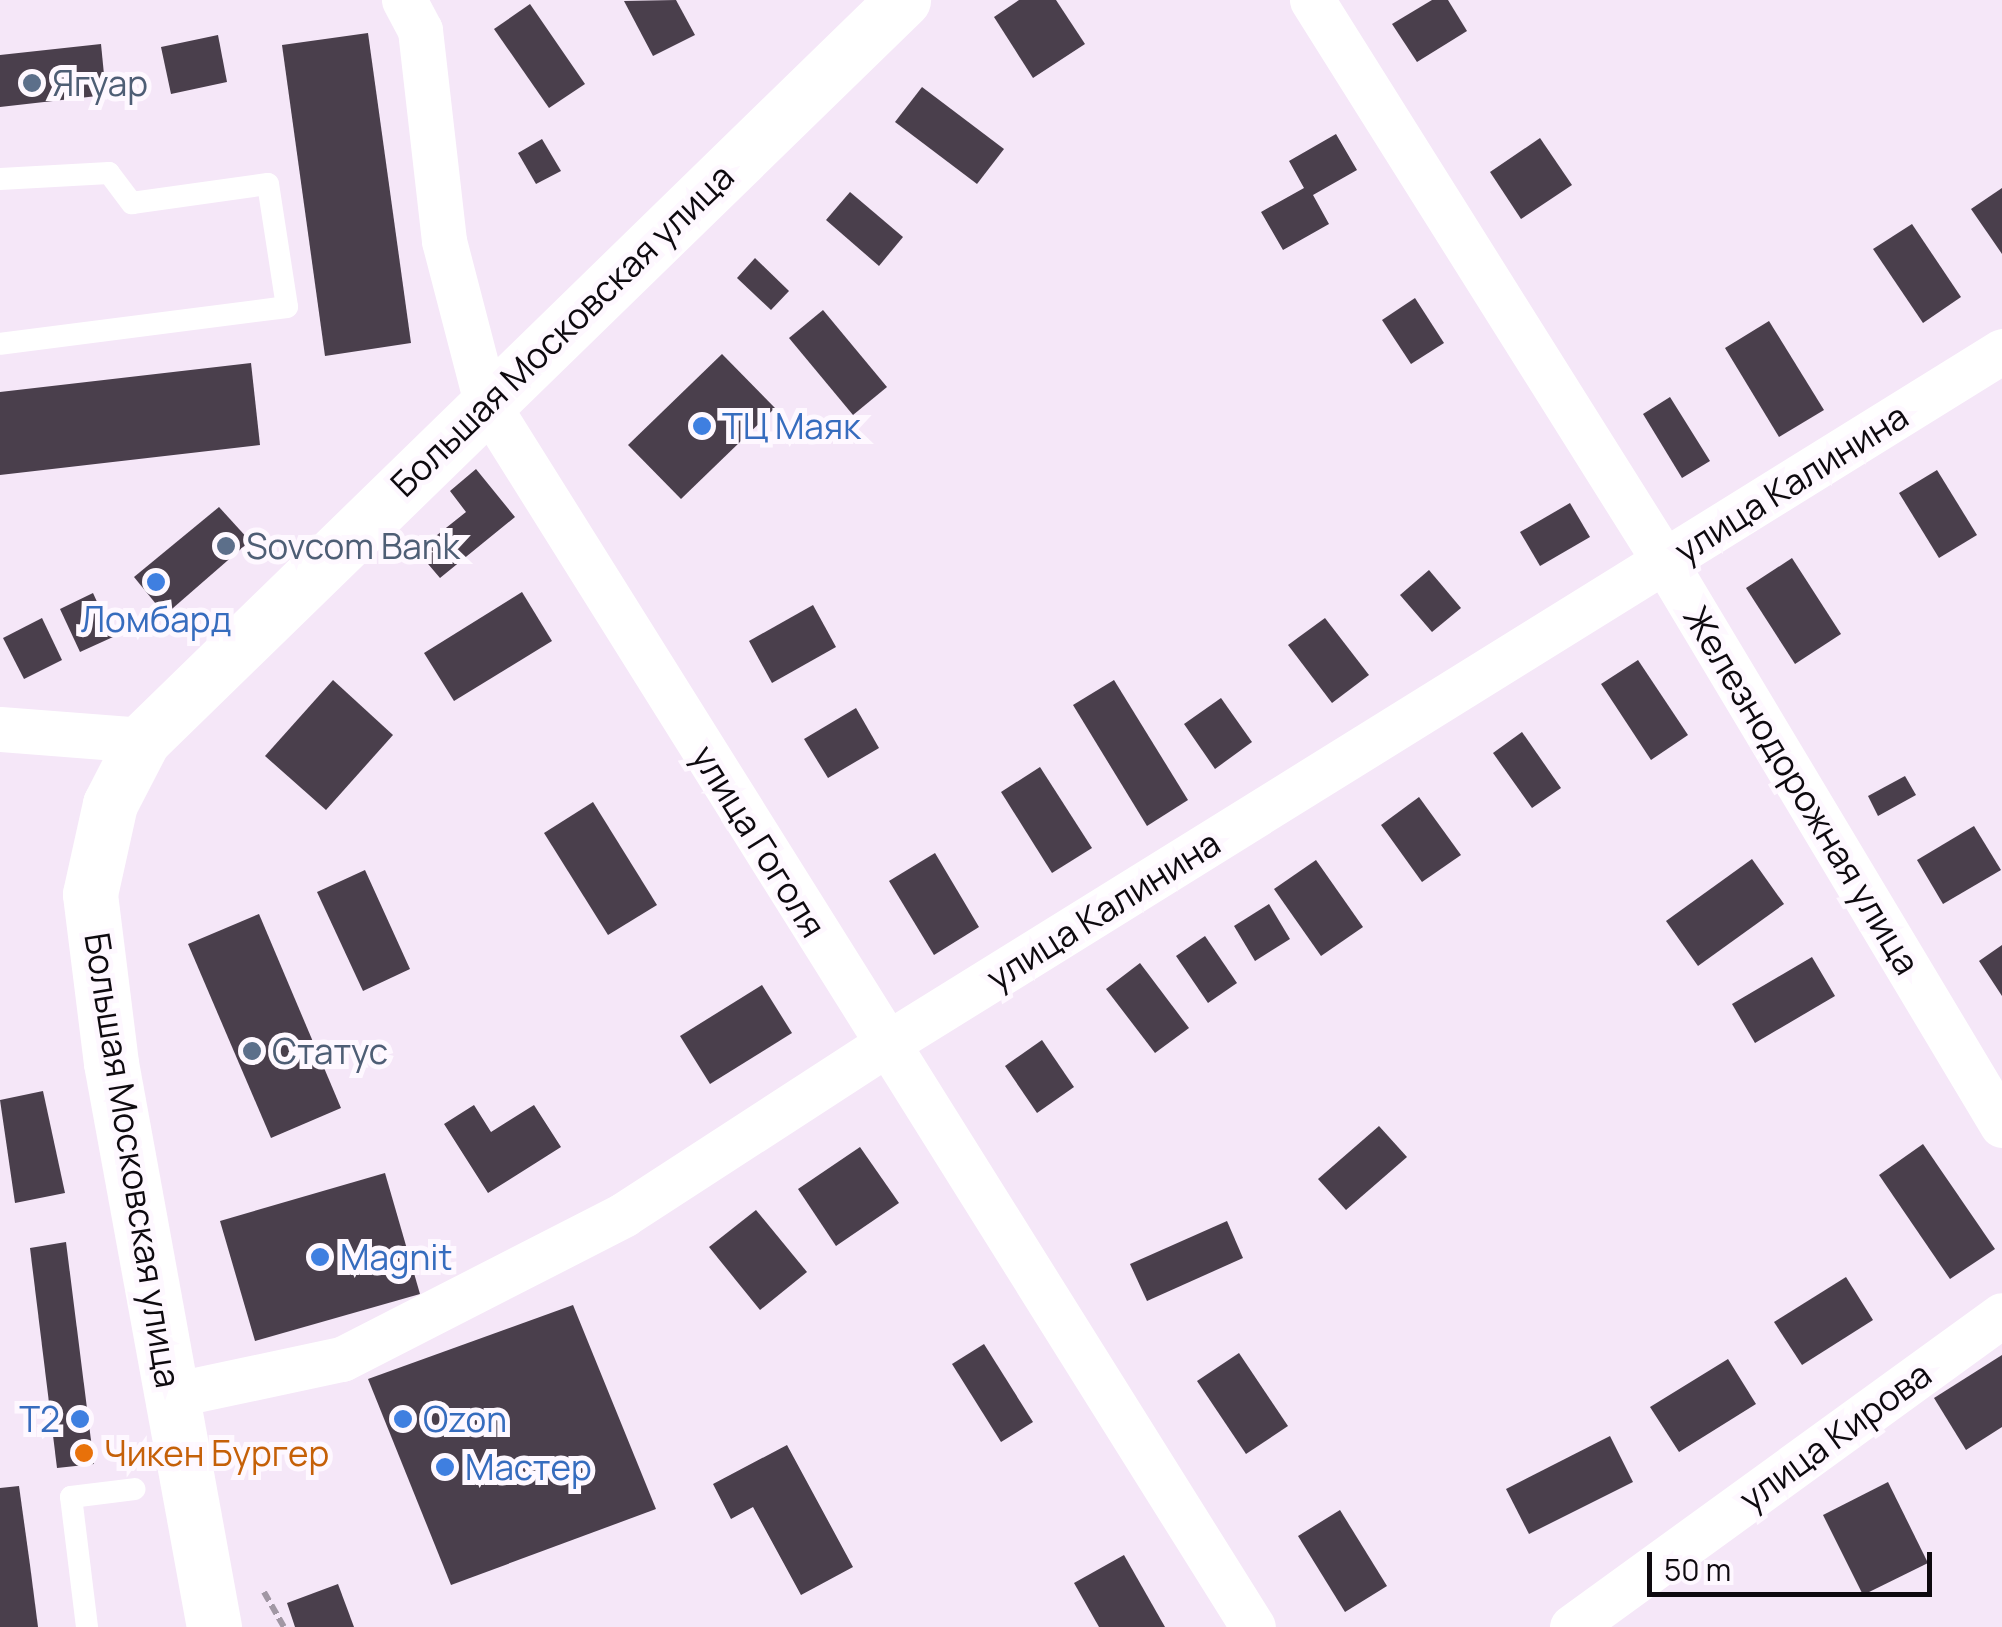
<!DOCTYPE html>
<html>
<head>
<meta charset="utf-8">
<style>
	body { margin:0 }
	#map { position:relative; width:2002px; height:1627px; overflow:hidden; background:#f5e7f8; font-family:Manrope,sans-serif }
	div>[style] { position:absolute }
	.building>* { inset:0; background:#4a3f4c }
	.path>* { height:6px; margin-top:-3px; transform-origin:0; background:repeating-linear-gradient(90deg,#a197a4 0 10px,transparent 0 15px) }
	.service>* { height:22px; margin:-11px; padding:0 11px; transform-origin:11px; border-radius:11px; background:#fff }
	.minor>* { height:45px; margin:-22.5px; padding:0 22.5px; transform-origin:22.5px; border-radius:22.5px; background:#fff }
	.primary>* { height:55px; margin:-27.5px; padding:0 27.5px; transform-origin:27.5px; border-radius:27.5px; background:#fff }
	.dots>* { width:28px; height:28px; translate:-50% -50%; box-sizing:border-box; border:5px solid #fef8ff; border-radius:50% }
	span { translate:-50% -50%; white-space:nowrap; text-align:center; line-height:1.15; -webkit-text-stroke:10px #fef8ff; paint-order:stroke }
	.service-label { font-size:35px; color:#4e5e75 }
	.left { translate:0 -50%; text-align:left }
	.street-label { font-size:35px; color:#0e0a0f }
	.shop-label { font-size:35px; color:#366cbe }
	.right { translate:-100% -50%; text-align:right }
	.food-label { font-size:35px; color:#c56008 }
	.scale { position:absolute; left:1647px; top:1552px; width:285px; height:45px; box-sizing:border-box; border:5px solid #0e0a0f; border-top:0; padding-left:12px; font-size:30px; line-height:35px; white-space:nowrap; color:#0e0a0f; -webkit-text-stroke:8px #fef8ff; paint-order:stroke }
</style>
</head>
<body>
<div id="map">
	<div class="building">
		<div style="clip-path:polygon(676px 0,695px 35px,653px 56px,624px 1px)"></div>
		<div style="clip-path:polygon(1019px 0,1056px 0,1085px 44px,1033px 78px,994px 17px)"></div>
		<div style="clip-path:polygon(1432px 0,1448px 0,1467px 31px,1417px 62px,1392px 24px)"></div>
		<div style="clip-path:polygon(530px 4px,585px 84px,549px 108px,494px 29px)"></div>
		<div style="clip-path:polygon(368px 33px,411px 343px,325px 356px,282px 45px)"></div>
		<div style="clip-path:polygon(218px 35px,227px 82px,171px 94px,161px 47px)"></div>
		<div style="clip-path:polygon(101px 44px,106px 95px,0 107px,0 55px)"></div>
		<div style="clip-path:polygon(922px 87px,1004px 149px,977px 184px,895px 122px)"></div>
		<div style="clip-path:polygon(1336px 134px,1357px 170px,1313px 195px,1329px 224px,1283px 250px,1261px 212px,1304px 188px,1289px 161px)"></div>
		<div style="clip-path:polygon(1540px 138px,1572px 185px,1521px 219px,1490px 172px)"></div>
		<div style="clip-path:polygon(542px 139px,561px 171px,536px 184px,518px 153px)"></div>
		<div style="clip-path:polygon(2002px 188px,2002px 254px,1971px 209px)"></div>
		<div style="clip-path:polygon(850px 192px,903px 237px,879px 266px,826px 220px)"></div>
		<div style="clip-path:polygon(1912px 224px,1961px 297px,1923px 323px,1873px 249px)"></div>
		<div style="clip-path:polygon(755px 258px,789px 291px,771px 310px,737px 278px)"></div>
		<div style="clip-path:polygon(1415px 298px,1444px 343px,1411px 364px,1382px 320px)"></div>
		<div style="clip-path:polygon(823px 310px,887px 387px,853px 415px,789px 338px)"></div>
		<div style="clip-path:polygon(1769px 321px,1824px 410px,1779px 437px,1725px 348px)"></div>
		<div style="clip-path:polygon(722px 354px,775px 408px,681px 499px,628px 445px)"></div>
		<div style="clip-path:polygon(251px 363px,260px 445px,0 475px,0 392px)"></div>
		<div style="clip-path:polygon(1670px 397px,1710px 461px,1682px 478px,1643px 414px)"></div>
		<div style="clip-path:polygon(476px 469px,515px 517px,440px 578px,417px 551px,466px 512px,450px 491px)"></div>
		<div style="clip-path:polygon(1937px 470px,1977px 535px,1939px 558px,1899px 493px)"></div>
		<div style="clip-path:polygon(1570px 503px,1590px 537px,1540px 566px,1520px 532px)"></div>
		<div style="clip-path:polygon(219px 507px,250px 541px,165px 615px,134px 577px)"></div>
		<div style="clip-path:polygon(1792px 558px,1841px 634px,1795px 664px,1746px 588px)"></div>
		<div style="clip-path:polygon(1429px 570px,1461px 608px,1432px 632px,1400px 595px)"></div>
		<div style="clip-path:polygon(522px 592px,552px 641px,454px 701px,424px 653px)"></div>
		<div style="clip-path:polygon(93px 593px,113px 637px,80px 652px,60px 609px)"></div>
		<div style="clip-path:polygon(813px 605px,836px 647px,772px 683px,749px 641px)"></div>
		<div style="clip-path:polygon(42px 618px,62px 660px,24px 679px,3px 638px)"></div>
		<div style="clip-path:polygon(1325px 618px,1369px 675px,1332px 703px,1288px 645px)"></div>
		<div style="clip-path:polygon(1638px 660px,1688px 735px,1651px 760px,1601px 684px)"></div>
		<div style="clip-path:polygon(333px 680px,393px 735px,326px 810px,265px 756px)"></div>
		<div style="clip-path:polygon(1114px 680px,1188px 800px,1147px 826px,1073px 705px)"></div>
		<div style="clip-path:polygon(1221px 698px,1252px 742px,1215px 769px,1184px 724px)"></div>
		<div style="clip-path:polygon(856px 708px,879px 748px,828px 778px,804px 739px)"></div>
		<div style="clip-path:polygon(1522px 732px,1561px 788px,1532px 808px,1493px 753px)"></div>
		<div style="clip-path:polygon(1040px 767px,1092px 848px,1052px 873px,1001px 792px)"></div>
		<div style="clip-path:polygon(1905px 776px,1916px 795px,1878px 816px,1868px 796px)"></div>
		<div style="clip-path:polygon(1419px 797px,1461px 855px,1422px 882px,1381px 825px)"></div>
		<div style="clip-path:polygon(593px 802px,657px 905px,608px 935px,544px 833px)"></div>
		<div style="clip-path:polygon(1974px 826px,2001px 870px,1943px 904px,1917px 860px)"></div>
		<div style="clip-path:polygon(935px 853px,979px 927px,934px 955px,889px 881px)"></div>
		<div style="clip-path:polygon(1752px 859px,1784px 904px,1698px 966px,1666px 921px)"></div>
		<div style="clip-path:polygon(1316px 860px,1363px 927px,1321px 956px,1274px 889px)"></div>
		<div style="clip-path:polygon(365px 870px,410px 969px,363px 991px,317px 892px)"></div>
		<div style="clip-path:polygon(1269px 904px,1290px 939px,1255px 961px,1234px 926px)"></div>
		<div style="clip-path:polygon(259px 914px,341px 1108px,271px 1138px,188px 944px)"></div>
		<div style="clip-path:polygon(1205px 936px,1237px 983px,1208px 1003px,1176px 956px)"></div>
		<div style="clip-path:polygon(2002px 945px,2002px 996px,1979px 961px)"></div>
		<div style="clip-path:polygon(1812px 957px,1835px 996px,1755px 1043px,1732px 1004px)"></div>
		<div style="clip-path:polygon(1140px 963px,1189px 1028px,1155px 1053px,1106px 989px)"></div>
		<div style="clip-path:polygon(762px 985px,792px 1033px,710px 1084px,680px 1036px)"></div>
		<div style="clip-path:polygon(1042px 1040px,1074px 1087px,1037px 1113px,1005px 1066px)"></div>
		<div style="clip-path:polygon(43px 1091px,65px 1193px,15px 1203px,0 1100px)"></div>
		<div style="clip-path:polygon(474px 1105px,491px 1132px,534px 1105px,561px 1147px,488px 1193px,444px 1124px)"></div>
		<div style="clip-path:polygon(1379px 1126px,1407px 1157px,1346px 1210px,1318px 1179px)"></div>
		<div style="clip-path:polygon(1923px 1144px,1995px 1249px,1950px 1279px,1879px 1175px)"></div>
		<div style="clip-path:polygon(860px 1147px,899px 1203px,836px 1246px,798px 1189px)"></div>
		<div style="clip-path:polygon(385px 1173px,420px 1294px,255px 1341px,220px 1221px)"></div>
		<div style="clip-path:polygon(756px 1210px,807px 1272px,760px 1310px,709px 1247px)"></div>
		<div style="clip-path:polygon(1227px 1221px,1243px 1258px,1147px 1301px,1130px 1264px)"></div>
		<div style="clip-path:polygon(66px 1242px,94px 1464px,57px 1468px,30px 1248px)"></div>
		<div style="clip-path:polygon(1846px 1277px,1873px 1320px,1802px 1365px,1774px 1322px)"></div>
		<div style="clip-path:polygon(573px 1305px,656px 1509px,451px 1585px,368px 1379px)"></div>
		<div style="clip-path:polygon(984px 1344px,1033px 1422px,1001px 1442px,952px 1364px)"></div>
		<div style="clip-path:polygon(1239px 1353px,1288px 1426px,1246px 1454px,1197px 1381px)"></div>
		<div style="clip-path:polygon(2002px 1355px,2002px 1427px,1966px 1450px,1934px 1398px)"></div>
		<div style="clip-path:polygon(1728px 1359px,1756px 1404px,1679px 1452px,1650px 1407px)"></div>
		<div style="clip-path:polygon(1610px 1436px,1633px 1482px,1529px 1534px,1506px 1489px)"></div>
		<div style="clip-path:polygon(787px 1445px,853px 1567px,801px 1595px,753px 1507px,731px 1519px,713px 1484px)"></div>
		<div style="clip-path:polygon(1888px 1482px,1928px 1563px,1863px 1595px,1823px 1515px)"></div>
		<div style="clip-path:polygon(19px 1486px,30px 1565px,38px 1627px,0 1627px,0 1488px)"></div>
		<div style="clip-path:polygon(1340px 1510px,1387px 1586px,1345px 1612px,1298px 1536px)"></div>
		<div style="clip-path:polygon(1124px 1555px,1165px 1627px,1099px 1627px,1074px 1583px)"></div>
		<div style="clip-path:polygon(338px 1584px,354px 1627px,295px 1627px,287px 1603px)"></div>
	</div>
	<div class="path">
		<div style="left:264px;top:1592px;width:40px;rotate:60.3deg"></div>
	</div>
	<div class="service">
		<div style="left:0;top:179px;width:109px;rotate:-3.2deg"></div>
		<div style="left:109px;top:173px;width:38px;rotate:53deg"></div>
		<div style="left:132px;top:203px;width:137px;rotate:-8deg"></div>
		<div style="left:268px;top:184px;width:124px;rotate:81.2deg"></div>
		<div style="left:287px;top:307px;width:289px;rotate:172.7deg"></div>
		<div style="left:87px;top:1627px;width:131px;rotate:-97deg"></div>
		<div style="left:71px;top:1497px;width:64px;rotate:-7.1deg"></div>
	</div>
	<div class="minor">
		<div style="left:404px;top:0;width:34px;rotate:62deg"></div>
		<div style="left:420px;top:30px;width:212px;rotate:83.5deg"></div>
		<div style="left:444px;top:241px;width:166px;rotate:75.4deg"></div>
		<div style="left:486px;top:402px;width:1445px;rotate:57.95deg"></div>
		<div style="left:1312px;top:0;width:664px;rotate:57.87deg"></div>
		<div style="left:1665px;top:562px;width:656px;rotate:59.1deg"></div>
		<div style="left:0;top:729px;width:143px;rotate:4.4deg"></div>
		<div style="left:172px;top:1395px;width:174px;rotate:-12deg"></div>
		<div style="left:342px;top:1359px;width:316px;rotate:-27.1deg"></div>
		<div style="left:623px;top:1215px;width:312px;rotate:-33deg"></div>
		<div style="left:885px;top:1045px;width:1315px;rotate:-31.85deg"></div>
		<div style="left:1572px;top:1627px;width:531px;rotate:-35.96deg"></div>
	</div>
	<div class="primary">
		<div style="left:214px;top:1627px;width:573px;rotate:-100.35deg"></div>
		<div style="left:111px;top:1063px;width:170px;rotate:-97.1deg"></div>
		<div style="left:90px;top:894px;width:92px;rotate:-77.5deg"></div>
		<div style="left:110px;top:804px;width:72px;rotate:-62.7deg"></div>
		<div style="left:143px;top:740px;width:1061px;rotate:-44.24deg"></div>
	</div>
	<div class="dots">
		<div style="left:32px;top:83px;background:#5c6f8a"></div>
		<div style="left:702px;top:426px;background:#3f7fe0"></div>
		<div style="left:226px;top:546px;background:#5c6f8a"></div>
		<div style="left:156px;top:582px;background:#3f7fe0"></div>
		<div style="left:252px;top:1051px;background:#5c6f8a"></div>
		<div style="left:320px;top:1257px;background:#3f7fe0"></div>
		<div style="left:80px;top:1419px;background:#3f7fe0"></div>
		<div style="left:403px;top:1419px;background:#3f7fe0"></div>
		<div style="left:84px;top:1453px;background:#e8710a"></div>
		<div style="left:445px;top:1467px;background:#3f7fe0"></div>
	</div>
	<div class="service-label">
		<span class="left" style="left:52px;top:83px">Ягуар</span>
		<span class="left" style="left:246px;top:546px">Sovcom Bank</span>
		<span class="left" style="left:272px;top:1051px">Статус</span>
	</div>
	<div class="street-label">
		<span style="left:562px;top:330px;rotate:-44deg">Большая Московская улица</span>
		<span style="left:1791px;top:483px;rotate:-32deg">улица Калинина</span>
		<span style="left:1802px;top:790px;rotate:59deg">Железнодорожная улица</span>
		<span style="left:759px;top:841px;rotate:58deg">улица Гоголя</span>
		<span style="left:1103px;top:910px;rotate:-32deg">улица Калинина</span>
		<span style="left:133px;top:1160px;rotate:81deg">Большая Московская улица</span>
		<span style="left:1835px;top:1436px;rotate:-36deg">улица Кирова</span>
	</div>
	<div class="shop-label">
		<span class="left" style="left:722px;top:426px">ТЦ Маяк</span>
		<span style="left:156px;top:619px">Ломбард</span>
		<span class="left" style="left:340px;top:1257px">Magnit</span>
		<span class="right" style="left:60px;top:1419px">T2</span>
		<span class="left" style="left:423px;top:1419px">Ozon</span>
		<span class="left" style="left:465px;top:1467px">Мастер</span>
	</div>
	<div class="food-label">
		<span class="left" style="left:104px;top:1453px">Чикен Бургер</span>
	</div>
	<div class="scale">50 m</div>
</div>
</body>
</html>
